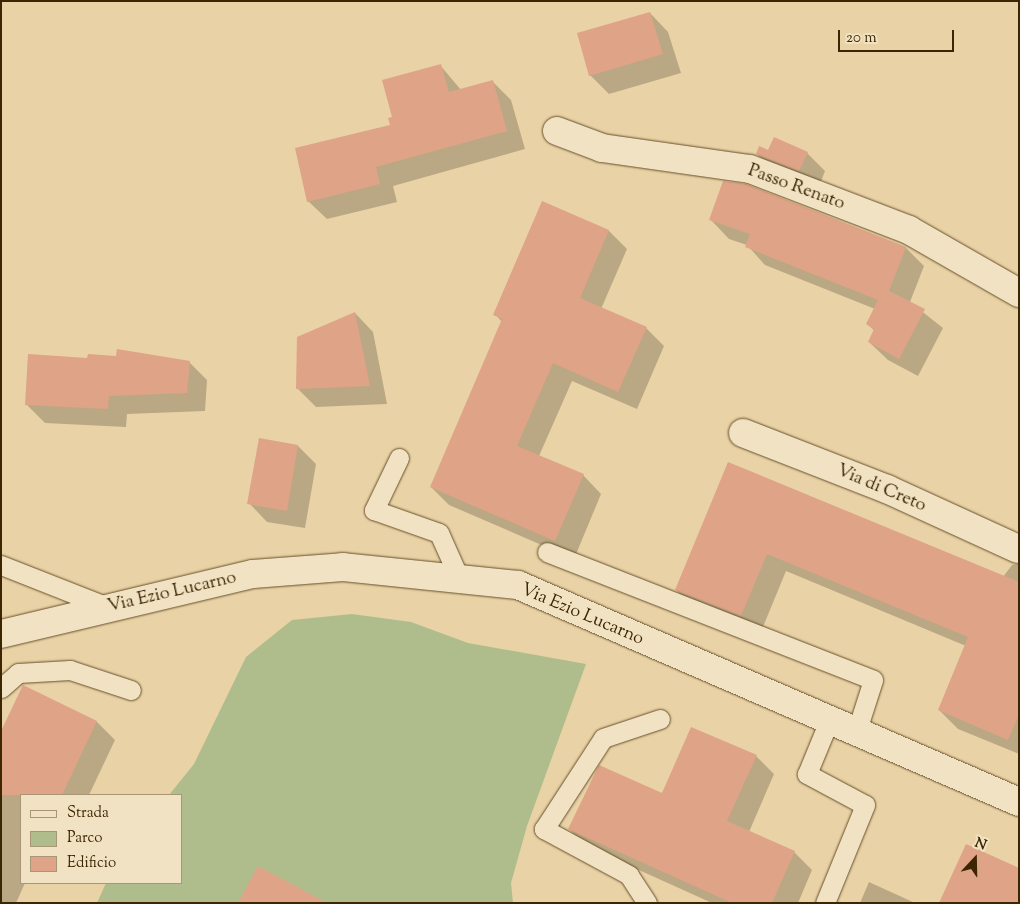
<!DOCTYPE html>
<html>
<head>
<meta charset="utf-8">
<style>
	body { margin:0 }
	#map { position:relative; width:1020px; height:904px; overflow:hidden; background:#e9d2a5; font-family:"Sorts Mill Goudy",serif }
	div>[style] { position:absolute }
	.green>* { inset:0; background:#afbd8c }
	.shadow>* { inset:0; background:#0003 }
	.building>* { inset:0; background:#dfa387 }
	.roads { filter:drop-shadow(0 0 1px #67502a) drop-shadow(0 0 1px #67502a) }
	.lane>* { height:19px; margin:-9.5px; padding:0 9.5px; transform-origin:9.5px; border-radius:9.5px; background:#f1e2c4 }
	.street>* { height:28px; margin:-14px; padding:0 14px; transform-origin:14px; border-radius:14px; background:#f1e2c4 }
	span { translate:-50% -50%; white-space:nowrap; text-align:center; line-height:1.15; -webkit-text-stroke:4px #f1e2c4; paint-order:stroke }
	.street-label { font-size:18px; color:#3c2501 }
	.frame { position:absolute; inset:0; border:2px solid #3c2501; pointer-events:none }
	.legend { position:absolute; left:20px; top:794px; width:162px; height:90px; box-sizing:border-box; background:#f1e2c4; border:1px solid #a99676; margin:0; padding:6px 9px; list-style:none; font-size:15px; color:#3c2501 }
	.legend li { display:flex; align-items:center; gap:10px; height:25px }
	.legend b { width:25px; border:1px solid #a99676 }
	.north { position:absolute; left:950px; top:834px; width:50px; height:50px; -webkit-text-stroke:4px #f1e2c4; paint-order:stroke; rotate:21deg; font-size:14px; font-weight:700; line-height:20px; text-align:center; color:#3c2501 }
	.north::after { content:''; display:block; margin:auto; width:18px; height:22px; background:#3c2501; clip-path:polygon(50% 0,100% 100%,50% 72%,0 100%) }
	.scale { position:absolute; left:838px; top:30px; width:116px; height:22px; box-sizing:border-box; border:2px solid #3c2501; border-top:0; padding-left:6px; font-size:15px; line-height:18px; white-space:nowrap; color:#3c2501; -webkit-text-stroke:4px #f1e2c4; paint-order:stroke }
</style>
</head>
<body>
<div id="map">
	<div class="green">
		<div style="clip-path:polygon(352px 614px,411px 622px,468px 643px,586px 664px,527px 826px,511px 883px,513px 903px,97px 903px,106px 883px,181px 883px,181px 795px,169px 795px,194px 764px,246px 657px,292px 620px)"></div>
	</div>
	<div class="shadow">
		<div style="clip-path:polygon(650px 13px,668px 32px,681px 73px,609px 94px,590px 75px)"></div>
		<div style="clip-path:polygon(440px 65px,461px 90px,492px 81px,511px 100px,525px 149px,393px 186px,397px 202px,327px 219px,308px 201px,392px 126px)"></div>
		<div style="clip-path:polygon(768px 152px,807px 153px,825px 171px,818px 189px,776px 173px,757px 154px)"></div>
		<div style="clip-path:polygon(746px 185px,906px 248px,924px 266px,910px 302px,943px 328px,918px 376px,888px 360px,869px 342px,875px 331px,867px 324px,875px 309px,765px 265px,747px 245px,729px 239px,711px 220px)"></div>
		<div style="clip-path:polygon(543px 202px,609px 231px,627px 249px,601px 309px,646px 328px,664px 346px,637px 409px,572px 381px,539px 456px,583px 475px,601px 494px,574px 559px,449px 505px,431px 487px,502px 322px,495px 314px)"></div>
		<div style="clip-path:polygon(355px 313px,373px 332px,387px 404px,316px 407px,297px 388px)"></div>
		<div style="clip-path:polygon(88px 360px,189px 362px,207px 380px,205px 411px,127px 414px,126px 427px,45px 423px,26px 404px)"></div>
		<div style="clip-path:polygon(298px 446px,316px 464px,305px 528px,267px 522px,249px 503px)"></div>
		<div style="clip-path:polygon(729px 463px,1003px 577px,1012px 565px,1019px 564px,1019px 754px,958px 729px,939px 710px,966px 646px,786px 571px,760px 634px,695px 608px,676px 590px)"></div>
		<div style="clip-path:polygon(24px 687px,97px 722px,115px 740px,89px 795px,21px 795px,21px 883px,25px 883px,16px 903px,1px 903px,1px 734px)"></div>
		<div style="clip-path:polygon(756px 756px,774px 774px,749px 832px,794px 852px,812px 870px,798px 903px,712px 903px,588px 847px,569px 829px)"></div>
		<div style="clip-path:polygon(869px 882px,915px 903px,860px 903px)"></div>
	</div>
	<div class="building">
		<div style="clip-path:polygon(650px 12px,663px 54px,589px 76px,577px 33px)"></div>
		<div style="clip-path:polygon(441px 64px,449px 92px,493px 80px,507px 131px,376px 167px,380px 184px,307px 202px,295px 148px,390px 125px,388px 118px,392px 117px,382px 80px)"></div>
		<div style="clip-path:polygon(774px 137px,808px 152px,799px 171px,756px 154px,759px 146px,768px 150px)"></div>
		<div style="clip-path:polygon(723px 181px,746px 184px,906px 247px,889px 291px,925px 309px,899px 359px,868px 342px,874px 329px,866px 324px,878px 300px,745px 247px,750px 234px,709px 220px)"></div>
		<div style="clip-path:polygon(542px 201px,609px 230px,580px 298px,647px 327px,618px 392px,553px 363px,517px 446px,584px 474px,555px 541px,430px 487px,502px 319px,493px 315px)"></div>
		<div style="clip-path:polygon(355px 312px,370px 386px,296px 389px,297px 337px)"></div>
		<div style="clip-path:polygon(117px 349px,190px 361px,187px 393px,109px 396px,108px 409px,25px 405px,28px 354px,87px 358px,88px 354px,116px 356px)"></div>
		<div style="clip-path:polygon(259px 438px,298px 445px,287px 511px,247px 504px)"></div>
		<div style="clip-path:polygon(728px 462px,1019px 582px,1019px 715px,1008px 740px,938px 710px,968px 637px,767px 554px,741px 616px,675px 590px)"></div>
		<div style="clip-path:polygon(23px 685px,97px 721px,62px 795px,1px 795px,1px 731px)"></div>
		<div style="clip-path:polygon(691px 727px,757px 755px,727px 821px,795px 851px,772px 903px,732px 903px,568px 829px,599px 765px,662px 793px)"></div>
		<div style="clip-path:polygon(966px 844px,1019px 868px,1019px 903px,939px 903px)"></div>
		<div style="clip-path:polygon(258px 866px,327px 903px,238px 903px)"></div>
	</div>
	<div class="roads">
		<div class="lane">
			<div style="left:399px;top:458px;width:58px;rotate:115.7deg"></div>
			<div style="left:374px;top:510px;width:69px;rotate:19.5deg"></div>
			<div style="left:439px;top:533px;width:51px;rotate:65.9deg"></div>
			<div style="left:547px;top:552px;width:350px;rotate:21.4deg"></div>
			<div style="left:873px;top:680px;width:56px;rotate:107.8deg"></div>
			<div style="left:1px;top:565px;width:117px;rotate:21.5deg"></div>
			<div style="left:1px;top:688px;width:23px;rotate:-41deg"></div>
			<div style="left:18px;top:673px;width:52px;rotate:-3.3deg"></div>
			<div style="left:70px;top:670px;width:64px;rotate:18.2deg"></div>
			<div style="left:647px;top:903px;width:33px;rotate:-123deg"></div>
			<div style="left:629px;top:875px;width:97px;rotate:-151.6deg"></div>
			<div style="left:544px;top:829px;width:108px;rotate:-57deg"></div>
			<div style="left:603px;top:738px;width:60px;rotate:-18.4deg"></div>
			<div style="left:825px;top:903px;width:106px;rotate:-67.8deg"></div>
			<div style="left:865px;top:805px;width:66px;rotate:-151.9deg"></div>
			<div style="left:807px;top:774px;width:55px;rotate:-67.6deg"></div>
		</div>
		<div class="street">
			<div style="left:557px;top:131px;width:48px;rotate:20.7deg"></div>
			<div style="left:602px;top:148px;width:149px;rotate:8.1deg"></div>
			<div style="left:750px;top:169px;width:170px;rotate:21deg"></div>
			<div style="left:909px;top:230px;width:127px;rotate:29.8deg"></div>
			<div style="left:743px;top:433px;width:155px;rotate:21.3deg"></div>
			<div style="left:887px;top:489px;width:144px;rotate:24.6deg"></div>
			<div style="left:1px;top:634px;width:259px;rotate:-13.4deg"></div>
			<div style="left:253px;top:574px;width:90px;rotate:-4.4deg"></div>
			<div style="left:343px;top:567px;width:176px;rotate:5.9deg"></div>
			<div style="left:518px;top:585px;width:546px;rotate:23.42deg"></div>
		</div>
	</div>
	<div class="street-label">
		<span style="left:796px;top:188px;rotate:20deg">Passo Renato</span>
		<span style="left:881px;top:489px;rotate:23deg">Via di Creto</span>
		<span style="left:172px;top:593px;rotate:-13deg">Via Ezio Lucarno</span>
		<span style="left:582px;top:615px;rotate:23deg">Via Ezio Lucarno</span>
	</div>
	<div class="frame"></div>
	<ul class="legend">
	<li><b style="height:6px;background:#f1e2c4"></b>Strada</li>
	<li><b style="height:14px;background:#afbd8c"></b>Parco</li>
	<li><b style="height:14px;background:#dfa387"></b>Edificio</li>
	</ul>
	<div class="north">N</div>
	<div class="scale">20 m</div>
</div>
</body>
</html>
